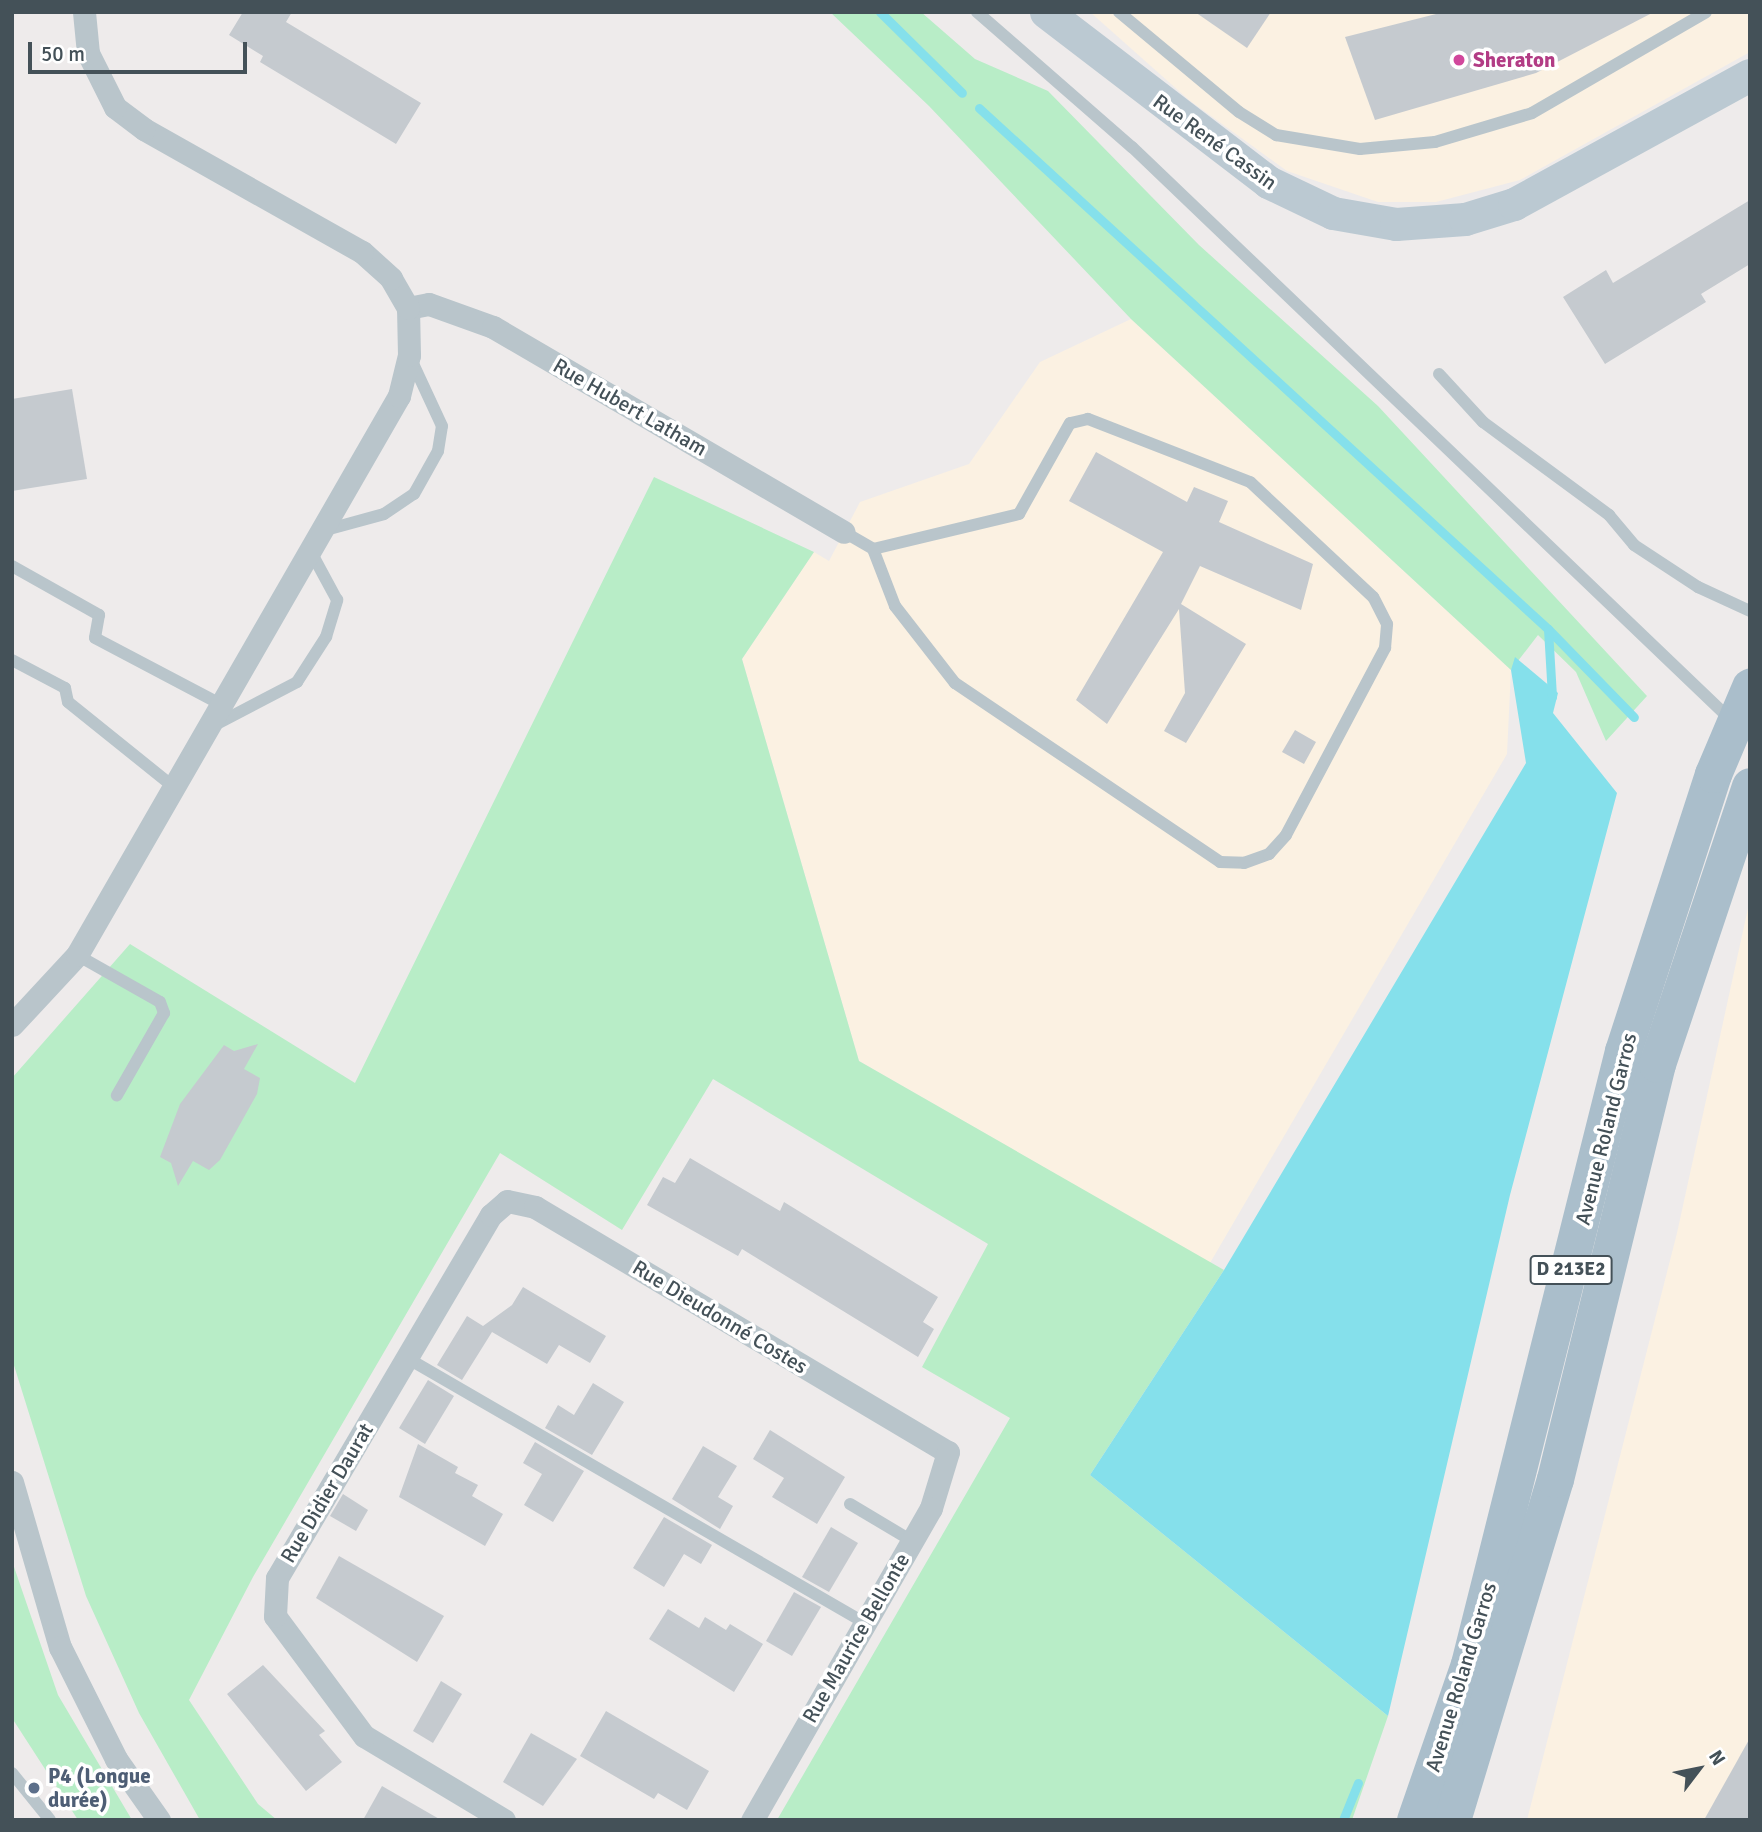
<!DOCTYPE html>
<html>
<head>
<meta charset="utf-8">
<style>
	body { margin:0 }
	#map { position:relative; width:1762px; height:1832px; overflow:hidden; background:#eeebeb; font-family:Signika,sans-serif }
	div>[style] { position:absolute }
	.commercial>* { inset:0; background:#fbf1e2 }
	.green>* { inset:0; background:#b8edc7 }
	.water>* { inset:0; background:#85e0eb }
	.stream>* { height:9px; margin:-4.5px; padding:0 4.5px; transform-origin:4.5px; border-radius:4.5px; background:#85e0eb }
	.building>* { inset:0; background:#c5cacf }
	.lane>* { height:12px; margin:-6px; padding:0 6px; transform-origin:6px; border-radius:6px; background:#b9c5cb }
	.street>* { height:23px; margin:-11.5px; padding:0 11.5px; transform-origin:11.5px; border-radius:11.5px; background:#b9c5cb }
	.secondary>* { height:33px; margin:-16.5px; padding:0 16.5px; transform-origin:16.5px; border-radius:16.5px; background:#bbc9d2 }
	.primary>* { height:37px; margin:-18.5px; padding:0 18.5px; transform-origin:18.5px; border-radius:18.5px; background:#aabecb }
	.dots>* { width:19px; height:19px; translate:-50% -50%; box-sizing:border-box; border:4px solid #fff; border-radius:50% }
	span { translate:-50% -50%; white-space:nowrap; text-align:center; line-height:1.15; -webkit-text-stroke:7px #fff; paint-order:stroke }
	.shield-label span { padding:2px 5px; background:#fff; border:2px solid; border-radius:5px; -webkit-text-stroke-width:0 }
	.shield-label { font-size:19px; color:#445158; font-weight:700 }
	.hotel-label { font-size:21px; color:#b23c85; font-weight:700 }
	.left { translate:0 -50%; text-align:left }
	.street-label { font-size:21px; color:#445158 }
	.service-label { font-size:21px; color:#4e5e75; font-weight:700 }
	.frame { position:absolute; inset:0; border:14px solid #445158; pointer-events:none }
	.north { position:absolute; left:1664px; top:1734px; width:70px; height:70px; -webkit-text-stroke:5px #fff; paint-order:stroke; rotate:58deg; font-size:19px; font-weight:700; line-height:28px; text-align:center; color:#445158 }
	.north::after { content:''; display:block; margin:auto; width:24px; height:32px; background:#445158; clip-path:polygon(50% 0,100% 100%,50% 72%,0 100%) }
	.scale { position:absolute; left:28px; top:42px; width:219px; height:32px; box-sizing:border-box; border:4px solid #445158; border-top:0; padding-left:9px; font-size:21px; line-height:24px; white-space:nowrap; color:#445158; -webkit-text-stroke:5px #fff; paint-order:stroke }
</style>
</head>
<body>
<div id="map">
	<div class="commercial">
		<div style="clip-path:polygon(1090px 12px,1750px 12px,1750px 52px,1520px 180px,1436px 202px,1378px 202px,1287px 171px,1189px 100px)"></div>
		<div style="clip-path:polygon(1131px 319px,1511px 670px,1507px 754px,1210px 1263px,859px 1061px,742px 659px,814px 552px,829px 561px,860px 502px,969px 464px,1040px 362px)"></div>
		<div style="clip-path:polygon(1750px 899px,1750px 1820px,1527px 1820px,1677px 1233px)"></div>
	</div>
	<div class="green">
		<div style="clip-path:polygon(830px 12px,921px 12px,975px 59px,1048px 91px,1199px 245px,1378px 406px,1647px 696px,1606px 741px,1576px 672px,1538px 635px,1511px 670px,1131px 319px,929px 106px)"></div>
		<div style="clip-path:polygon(654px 477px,814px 552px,742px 659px,859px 1061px,1224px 1270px,1090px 1475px,1388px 1716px,1352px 1820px,777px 1820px,1010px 1418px,922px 1367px,988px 1244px,713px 1079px,622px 1230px,500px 1153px,253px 1577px,189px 1700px,258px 1804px,277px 1820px,200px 1820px,139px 1713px,86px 1596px,12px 1359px,12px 1078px,130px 944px,355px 1083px)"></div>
		<div style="clip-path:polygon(12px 1561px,58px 1695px,132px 1820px,78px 1820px,12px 1718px)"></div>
	</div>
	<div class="water">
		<div style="clip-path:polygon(1515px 657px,1558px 693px,1553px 713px,1617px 793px,1510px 1195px,1388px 1716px,1090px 1475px,1224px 1270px,1526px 763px,1511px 670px)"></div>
	</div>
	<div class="stream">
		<div style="left:880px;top:12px;width:115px;rotate:44.6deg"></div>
		<div style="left:979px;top:108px;width:771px;rotate:42.48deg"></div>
		<div style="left:1548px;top:629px;width:123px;rotate:45.7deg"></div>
		<div style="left:1548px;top:629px;width:68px;rotate:86.6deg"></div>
		<div style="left:1343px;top:1820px;width:40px;rotate:-68deg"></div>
	</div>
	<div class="building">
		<div style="clip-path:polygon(243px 12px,292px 12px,286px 22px,421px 103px,396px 144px,260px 62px,263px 56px,229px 35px)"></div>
		<div style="clip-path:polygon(1195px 12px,1271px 12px,1247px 48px)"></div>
		<div style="clip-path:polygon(1444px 12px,1654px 12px,1536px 73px,1375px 120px,1345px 37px)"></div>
		<div style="clip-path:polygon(1750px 200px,1750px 264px,1701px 294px,1706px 302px,1605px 364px,1563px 297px,1606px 270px,1613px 283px)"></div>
		<div style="clip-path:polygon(72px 389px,87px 479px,12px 491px,12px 399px)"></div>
		<div style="clip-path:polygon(1096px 452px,1187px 502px,1194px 487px,1228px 501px,1219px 522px,1313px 564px,1301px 610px,1200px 566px,1181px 604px,1246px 644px,1186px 743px,1164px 731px,1185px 693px,1179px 609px,1107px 724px,1076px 700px,1163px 552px,1069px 501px)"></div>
		<div style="clip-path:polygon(1295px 730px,1316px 742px,1304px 764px,1282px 752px)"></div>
		<div style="clip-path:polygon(258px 1044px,244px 1069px,260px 1078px,257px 1094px,220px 1160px,209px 1170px,193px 1161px,178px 1186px,171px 1163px,160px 1157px,180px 1104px,224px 1045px,234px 1051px)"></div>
		<div style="clip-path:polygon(690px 1158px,780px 1211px,784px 1202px,938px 1297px,923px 1322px,934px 1329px,918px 1357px,742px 1249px,738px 1256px,647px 1205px,663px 1177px,675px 1183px)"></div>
		<div style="clip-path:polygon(523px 1287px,606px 1336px,590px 1363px,559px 1345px,547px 1364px,492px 1332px,462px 1380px,437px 1365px,467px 1316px,483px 1326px,512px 1305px)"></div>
		<div style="clip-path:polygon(428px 1380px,454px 1396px,425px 1444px,399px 1428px)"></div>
		<div style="clip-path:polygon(593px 1383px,624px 1402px,592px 1455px,545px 1428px,558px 1405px,574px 1415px)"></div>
		<div style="clip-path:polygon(770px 1430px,845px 1477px,817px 1524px,772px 1497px,784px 1478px,753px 1459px)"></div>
		<div style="clip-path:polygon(535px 1442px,584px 1471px,553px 1522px,524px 1505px,542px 1474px,523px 1463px)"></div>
		<div style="clip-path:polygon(418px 1444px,458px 1467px,455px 1473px,478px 1485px,472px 1496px,503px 1514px,485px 1546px,399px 1497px)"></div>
		<div style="clip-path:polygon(703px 1446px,737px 1466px,718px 1497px,733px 1506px,720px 1529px,672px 1499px)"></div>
		<div style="clip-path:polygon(343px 1494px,368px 1510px,356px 1531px,330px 1516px)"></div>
		<div style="clip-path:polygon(664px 1517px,712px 1545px,701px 1564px,684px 1554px,664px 1587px,633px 1568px)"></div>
		<div style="clip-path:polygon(831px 1527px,858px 1543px,829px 1592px,802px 1577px)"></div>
		<div style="clip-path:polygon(339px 1556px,444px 1616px,417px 1662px,316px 1598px)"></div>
		<div style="clip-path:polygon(794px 1592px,821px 1607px,792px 1656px,766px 1641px)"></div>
		<div style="clip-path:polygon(668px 1609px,699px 1628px,705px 1617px,726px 1630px,730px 1624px,763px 1644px,734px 1692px,649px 1639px)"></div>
		<div style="clip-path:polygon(263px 1665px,325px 1731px,319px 1735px,342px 1762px,306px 1791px,227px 1694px)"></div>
		<div style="clip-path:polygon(441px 1681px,462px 1694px,433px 1743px,413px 1731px)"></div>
		<div style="clip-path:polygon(606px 1711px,709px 1771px,687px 1810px,658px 1793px,654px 1799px,580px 1756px)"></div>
		<div style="clip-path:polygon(531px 1733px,577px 1759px,543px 1806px,503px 1782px)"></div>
		<div style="clip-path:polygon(1750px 1738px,1750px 1820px,1704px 1820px)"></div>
		<div style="clip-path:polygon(382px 1786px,441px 1820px,363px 1820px)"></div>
	</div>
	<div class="lane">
		<div style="left:977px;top:12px;width:206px;rotate:41.1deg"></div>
		<div style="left:1132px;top:147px;width:830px;rotate:43.73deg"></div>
		<div style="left:1119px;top:12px;width:156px;rotate:39.8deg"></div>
		<div style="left:1239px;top:112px;width:44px;rotate:31.9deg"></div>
		<div style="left:1276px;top:135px;width:85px;rotate:9.5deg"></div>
		<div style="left:1360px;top:149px;width:75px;rotate:-5.3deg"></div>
		<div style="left:1435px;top:142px;width:101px;rotate:-16.6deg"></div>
		<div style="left:1532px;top:113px;width:201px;rotate:-30.1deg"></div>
		<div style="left:1439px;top:374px;width:65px;rotate:47.5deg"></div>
		<div style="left:1483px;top:422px;width:157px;rotate:36.4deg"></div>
		<div style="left:1609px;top:515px;width:39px;rotate:50deg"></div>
		<div style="left:1634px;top:545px;width:77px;rotate:33.3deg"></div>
		<div style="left:1698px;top:587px;width:57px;rotate:24.8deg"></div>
		<div style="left:322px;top:531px;width:64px;rotate:-15.3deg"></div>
		<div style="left:384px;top:514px;width:36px;rotate:-34deg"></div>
		<div style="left:414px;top:494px;width:49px;rotate:-60.8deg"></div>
		<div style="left:438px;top:451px;width:25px;rotate:-81deg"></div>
		<div style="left:442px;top:426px;width:78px;rotate:-114.9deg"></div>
		<div style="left:844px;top:532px;width:34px;rotate:30deg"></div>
		<div style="left:873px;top:549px;width:61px;rotate:68.9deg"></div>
		<div style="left:895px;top:606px;width:98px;rotate:52.1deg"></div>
		<div style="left:955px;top:683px;width:320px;rotate:34deg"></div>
		<div style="left:1220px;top:862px;width:24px;rotate:2deg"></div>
		<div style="left:1244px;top:863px;width:27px;rotate:-20deg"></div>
		<div style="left:1269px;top:854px;width:25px;rotate:-48deg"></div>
		<div style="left:1286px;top:835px;width:212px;rotate:-62.1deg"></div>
		<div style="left:1385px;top:648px;width:24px;rotate:-85deg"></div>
		<div style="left:1387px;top:624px;width:30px;rotate:-117deg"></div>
		<div style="left:1373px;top:597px;width:168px;rotate:-136.9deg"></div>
		<div style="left:1250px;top:482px;width:174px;rotate:-158.7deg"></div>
		<div style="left:1088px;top:419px;width:18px;rotate:167deg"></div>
		<div style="left:1070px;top:423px;width:104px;rotate:119.3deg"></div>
		<div style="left:1019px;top:514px;width:150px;rotate:166.5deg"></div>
		<div style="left:12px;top:566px;width:100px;rotate:29.4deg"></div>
		<div style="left:99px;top:615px;width:23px;rotate:100deg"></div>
		<div style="left:95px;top:638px;width:144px;rotate:27.8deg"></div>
		<div style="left:12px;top:660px;width:60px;rotate:27.8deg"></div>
		<div style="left:65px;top:688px;width:14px;rotate:78deg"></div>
		<div style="left:68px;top:702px;width:137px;rotate:38.8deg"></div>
		<div style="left:213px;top:726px;width:95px;rotate:-27.6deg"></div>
		<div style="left:297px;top:682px;width:54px;rotate:-57.2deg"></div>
		<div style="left:326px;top:637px;width:39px;rotate:-73deg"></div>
		<div style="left:337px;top:600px;width:57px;rotate:-118.4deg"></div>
		<div style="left:77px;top:955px;width:95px;rotate:29.5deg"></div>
		<div style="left:160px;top:1002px;width:12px;rotate:70deg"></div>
		<div style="left:164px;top:1013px;width:95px;rotate:119.8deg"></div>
		<div style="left:407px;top:1358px;width:529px;rotate:30.05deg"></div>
		<div style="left:850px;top:1504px;width:72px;rotate:30.8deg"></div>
		<div style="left:12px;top:1773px;width:60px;rotate:51deg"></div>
	</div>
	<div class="street">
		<div style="left:408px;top:308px;width:21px;rotate:-11deg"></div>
		<div style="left:429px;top:304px;width:68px;rotate:19.8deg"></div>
		<div style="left:493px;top:327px;width:406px;rotate:30.3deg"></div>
		<div style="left:12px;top:1025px;width:96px;rotate:-47.1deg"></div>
		<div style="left:77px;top:955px;width:645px;rotate:-60.06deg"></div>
		<div style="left:399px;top:396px;width:42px;rotate:-76.3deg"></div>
		<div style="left:409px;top:355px;width:47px;rotate:-91.2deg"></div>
		<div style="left:408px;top:308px;width:34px;rotate:-120deg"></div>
		<div style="left:391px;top:278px;width:39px;rotate:-138deg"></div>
		<div style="left:362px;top:252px;width:250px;rotate:-150.6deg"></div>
		<div style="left:144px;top:129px;width:36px;rotate:-143deg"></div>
		<div style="left:115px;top:107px;width:60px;rotate:-116.6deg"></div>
		<div style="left:88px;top:53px;width:41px;rotate:-95.6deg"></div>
		<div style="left:12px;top:1482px;width:172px;rotate:73.8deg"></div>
		<div style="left:60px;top:1647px;width:125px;rotate:63.4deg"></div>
		<div style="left:116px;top:1759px;width:75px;rotate:54.8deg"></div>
		<div style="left:504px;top:1820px;width:163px;rotate:-149deg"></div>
		<div style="left:364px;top:1736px;width:149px;rotate:-126.6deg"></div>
		<div style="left:275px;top:1616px;width:38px;rotate:-87deg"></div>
		<div style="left:277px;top:1578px;width:421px;rotate:-59.5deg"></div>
		<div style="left:491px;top:1215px;width:21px;rotate:-41deg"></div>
		<div style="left:507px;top:1201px;width:29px;rotate:12deg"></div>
		<div style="left:535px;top:1207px;width:480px;rotate:30.7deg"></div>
		<div style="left:948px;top:1452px;width:59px;rotate:106.9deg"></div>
		<div style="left:931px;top:1508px;width:360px;rotate:119.8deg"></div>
	</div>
	<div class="secondary">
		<div style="left:1046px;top:12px;width:280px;rotate:37.4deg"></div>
		<div style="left:1268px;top:182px;width:72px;rotate:25.5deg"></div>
		<div style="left:1333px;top:213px;width:64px;rotate:9.9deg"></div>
		<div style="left:1396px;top:224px;width:69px;rotate:-4.1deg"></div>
		<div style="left:1465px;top:219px;width:51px;rotate:-17deg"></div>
		<div style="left:1514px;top:204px;width:269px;rotate:-28.7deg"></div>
	</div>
	<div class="primary">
		<div style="left:1415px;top:1820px;width:165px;rotate:-70.9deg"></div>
		<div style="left:1469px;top:1664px;width:632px;rotate:-75.9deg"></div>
		<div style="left:1623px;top:1051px;width:291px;rotate:-72deg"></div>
		<div style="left:1713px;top:774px;width:95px;rotate:-67deg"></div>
		<div style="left:1452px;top:1820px;width:356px;rotate:-73.2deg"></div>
		<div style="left:1555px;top:1479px;width:427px;rotate:-76.2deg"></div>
		<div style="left:1657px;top:1064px;width:293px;rotate:-71.5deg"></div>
	</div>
	<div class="dots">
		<div style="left:1459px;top:60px;background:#d1479c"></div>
		<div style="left:34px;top:1788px;background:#5c6f8a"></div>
	</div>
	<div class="shield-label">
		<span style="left:1571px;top:1270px">D 213E2</span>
	</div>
	<div class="hotel-label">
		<span class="left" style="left:1473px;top:60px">Sheraton</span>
	</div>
	<div class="street-label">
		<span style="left:1215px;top:142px;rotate:36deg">Rue René Cassin</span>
		<span style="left:630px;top:407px;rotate:30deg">Rue Hubert Latham</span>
		<span style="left:1606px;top:1129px;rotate:-76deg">Avenue Roland Garros</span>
		<span style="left:720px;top:1317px;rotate:31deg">Rue Dieudonné Costes</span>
		<span style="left:327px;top:1493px;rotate:-59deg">Rue Didier Daurat</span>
		<span style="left:856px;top:1638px;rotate:-60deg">Rue Maurice Bellonte</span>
		<span style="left:1461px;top:1677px;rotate:-73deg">Avenue Roland Garros</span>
	</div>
	<div class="service-label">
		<span class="left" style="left:48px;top:1788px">P4 (Longue<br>durée)</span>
	</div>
	<div class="frame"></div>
	<div class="north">N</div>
	<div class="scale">50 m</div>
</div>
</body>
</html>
